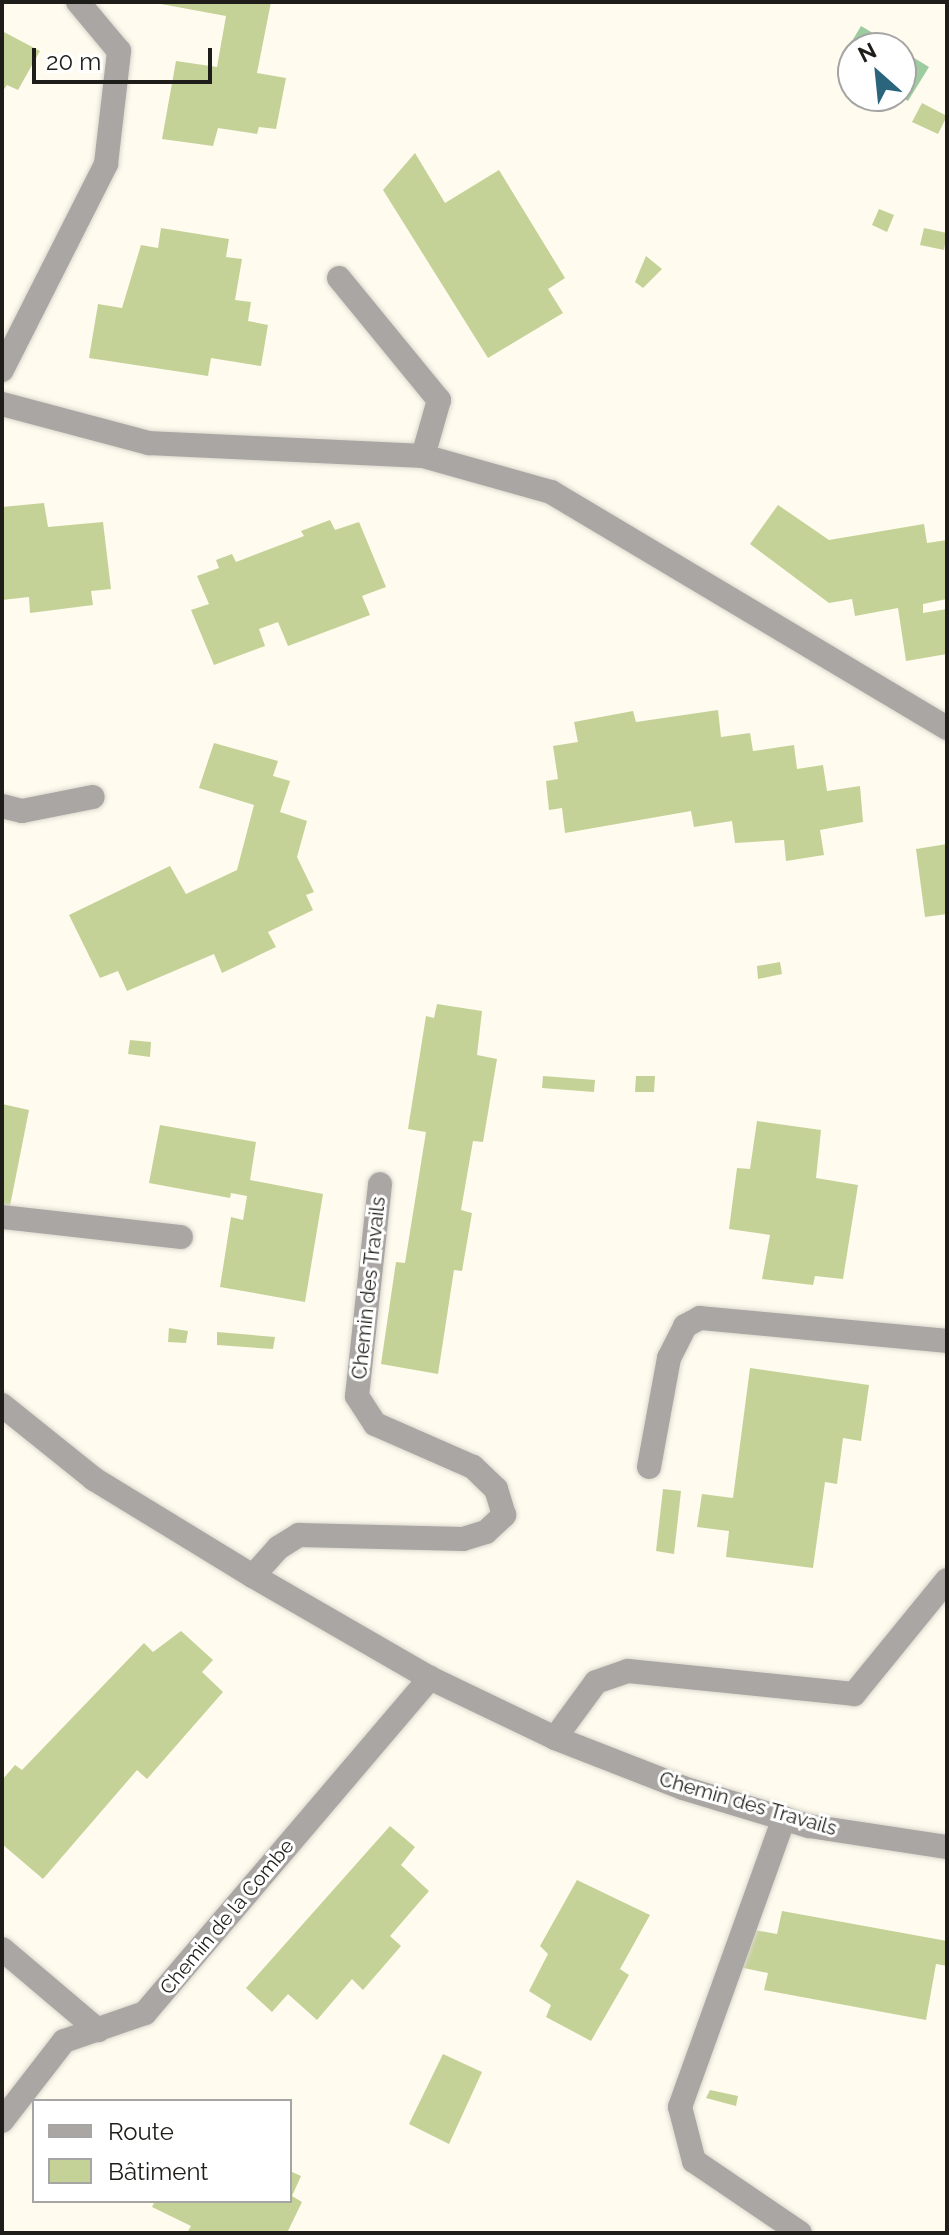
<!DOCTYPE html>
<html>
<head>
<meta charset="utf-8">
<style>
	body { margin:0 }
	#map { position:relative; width:949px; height:2235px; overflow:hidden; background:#fffbef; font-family:Raleway,sans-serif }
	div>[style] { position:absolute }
	.water>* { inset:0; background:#9dcca0 }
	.building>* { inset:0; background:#c5d297 }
	.roads { filter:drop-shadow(0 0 2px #dbd7cd) drop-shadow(0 0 2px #dbd7cd) }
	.minor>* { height:24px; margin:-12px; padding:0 12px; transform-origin:12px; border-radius:12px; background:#aaa6a3 }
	span { translate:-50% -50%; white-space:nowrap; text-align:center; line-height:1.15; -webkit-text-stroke:6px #fff; paint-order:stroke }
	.street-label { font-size:20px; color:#1e1d19 }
	.frame { position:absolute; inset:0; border:4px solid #1e1d19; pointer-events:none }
	.legend { position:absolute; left:32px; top:2099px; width:260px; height:104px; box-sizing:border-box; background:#fff; border:2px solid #a5a5a3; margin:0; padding:10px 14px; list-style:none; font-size:24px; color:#1e1d19 }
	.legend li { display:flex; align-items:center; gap:16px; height:40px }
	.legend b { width:40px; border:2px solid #a5a5a3 }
	.north { position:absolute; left:837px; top:32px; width:80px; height:80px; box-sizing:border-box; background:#fff; border:2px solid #a5a5a3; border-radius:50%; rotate:333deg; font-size:22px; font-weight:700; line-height:32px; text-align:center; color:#1e1d19 }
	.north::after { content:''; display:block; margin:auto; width:28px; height:36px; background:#2a657d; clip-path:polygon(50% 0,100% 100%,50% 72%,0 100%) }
	.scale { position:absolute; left:32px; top:48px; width:180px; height:36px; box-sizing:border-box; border:4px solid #1e1d19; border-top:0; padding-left:10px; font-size:24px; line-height:28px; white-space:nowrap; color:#1e1d19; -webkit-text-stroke:6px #fff; paint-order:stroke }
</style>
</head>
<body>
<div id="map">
	<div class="water">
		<div style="clip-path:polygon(861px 26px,898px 48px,853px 48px,853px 69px,840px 61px)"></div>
		<div style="clip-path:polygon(901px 50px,929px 67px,908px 101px,900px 96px)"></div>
	</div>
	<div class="building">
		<div style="clip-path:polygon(150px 2px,271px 2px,257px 73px,286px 78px,276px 129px,259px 127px,257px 134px,218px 128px,213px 146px,162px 139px,176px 61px,217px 67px,226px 16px)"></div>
		<div style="clip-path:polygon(2px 31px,40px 51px,18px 90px,7px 85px,2px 92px)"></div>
		<div style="clip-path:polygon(922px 103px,947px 116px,938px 134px,912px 122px)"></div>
		<div style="clip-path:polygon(415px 153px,445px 203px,499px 170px,565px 278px,548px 289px,563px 313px,488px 358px,383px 190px)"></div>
		<div style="clip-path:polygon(879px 209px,894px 215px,887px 232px,872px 225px)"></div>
		<div style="clip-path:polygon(161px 228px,229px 239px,226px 257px,242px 259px,235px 300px,251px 302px,248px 321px,268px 325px,261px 366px,211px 358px,208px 376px,89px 358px,98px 304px,122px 308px,141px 245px,158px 248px)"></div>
		<div style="clip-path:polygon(924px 228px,947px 233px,944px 250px,920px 245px)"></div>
		<div style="clip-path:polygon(646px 256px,662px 269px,643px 288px,635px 282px)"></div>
		<div style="clip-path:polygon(44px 503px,48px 527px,103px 522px,111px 589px,91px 591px,93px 605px,30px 613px,29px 597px,2px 600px,2px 507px)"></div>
		<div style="clip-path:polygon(778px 505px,829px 540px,924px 524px,927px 543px,947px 540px,947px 599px,923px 604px,923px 613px,947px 609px,947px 654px,906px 661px,898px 608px,855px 616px,852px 599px,829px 603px,750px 544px)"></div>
		<div style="clip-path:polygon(330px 520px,335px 530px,359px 522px,386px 587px,362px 596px,370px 615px,288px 646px,278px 622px,259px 629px,265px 646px,214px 665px,191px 610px,209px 604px,197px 576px,219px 568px,216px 560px,232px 554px,236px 562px,304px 536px,301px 531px)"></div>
		<div style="clip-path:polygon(718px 710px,721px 737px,750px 733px,753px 751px,794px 745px,797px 769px,823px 765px,827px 791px,860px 786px,863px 822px,820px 830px,824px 855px,786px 861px,784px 840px,735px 843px,732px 821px,694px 827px,691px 811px,565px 833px,562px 808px,549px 810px,546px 781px,558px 779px,553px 746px,578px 742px,574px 722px,633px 711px,636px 722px)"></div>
		<div style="clip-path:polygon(214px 743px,278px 761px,273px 776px,290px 781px,280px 812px,307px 821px,297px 857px,314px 892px,306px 895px,313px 910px,268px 932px,276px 947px,222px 973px,214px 954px,127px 991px,118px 971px,100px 978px,69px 915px,170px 866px,186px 894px,237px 870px,254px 805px,199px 788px)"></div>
		<div style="clip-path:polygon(947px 844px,947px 914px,925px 917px,916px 849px)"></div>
		<div style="clip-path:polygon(780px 962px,782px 974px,758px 979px,757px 966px)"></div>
		<div style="clip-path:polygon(437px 1004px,482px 1011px,477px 1055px,497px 1059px,483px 1142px,473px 1141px,461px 1210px,472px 1213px,462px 1271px,454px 1270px,438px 1374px,381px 1364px,396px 1262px,405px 1263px,426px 1132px,408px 1129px,426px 1016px,434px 1018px)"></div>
		<div style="clip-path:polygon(130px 1040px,151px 1042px,150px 1057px,128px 1054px)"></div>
		<div style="clip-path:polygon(543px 1076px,595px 1080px,594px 1092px,542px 1088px)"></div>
		<div style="clip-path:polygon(636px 1076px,655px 1076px,654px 1092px,635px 1092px)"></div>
		<div style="clip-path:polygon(2px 1104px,29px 1110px,8px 1216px,2px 1214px)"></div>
		<div style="clip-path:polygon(757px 1121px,821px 1130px,816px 1178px,858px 1185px,843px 1279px,815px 1276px,813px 1285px,762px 1279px,770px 1235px,729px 1229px,737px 1168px,750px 1169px)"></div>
		<div style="clip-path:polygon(160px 1125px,256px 1142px,250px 1180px,323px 1194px,305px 1302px,220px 1287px,231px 1217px,243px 1220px,247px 1196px,231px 1193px,230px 1198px,149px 1183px)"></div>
		<div style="clip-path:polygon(169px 1328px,188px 1331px,186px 1343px,168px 1342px)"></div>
		<div style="clip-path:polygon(217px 1332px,275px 1337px,273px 1349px,217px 1345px)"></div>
		<div style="clip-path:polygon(750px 1368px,869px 1385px,861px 1441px,843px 1438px,837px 1484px,825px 1482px,813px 1568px,726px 1557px,729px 1531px,697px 1527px,702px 1494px,733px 1498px)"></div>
		<div style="clip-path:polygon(663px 1489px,681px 1491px,674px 1554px,656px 1551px)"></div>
		<div style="clip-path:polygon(181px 1631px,213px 1660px,202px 1672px,223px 1692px,147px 1779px,137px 1770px,43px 1879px,2px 1844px,2px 1780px,15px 1765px,22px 1770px,144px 1643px,153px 1652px)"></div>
		<div style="clip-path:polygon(390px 1826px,415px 1847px,401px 1865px,429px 1891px,390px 1936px,401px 1946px,363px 1990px,352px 1979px,317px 2020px,288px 1994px,272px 2012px,246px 1988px)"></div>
		<div style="clip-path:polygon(577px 1880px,650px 1915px,620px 1969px,629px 1975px,591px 2041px,546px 2017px,551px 2005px,529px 1991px,548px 1954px,540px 1946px)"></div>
		<div style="clip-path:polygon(782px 1911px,947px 1941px,947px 1966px,936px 1964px,926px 2020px,764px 1990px,768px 1973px,734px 1966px,743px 1928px,777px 1934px)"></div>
		<div style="clip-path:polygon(443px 2054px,482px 2072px,449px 2144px,409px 2124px)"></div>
		<div style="clip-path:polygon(710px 2090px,738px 2096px,736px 2106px,706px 2098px)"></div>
		<div style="clip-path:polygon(290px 2171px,301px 2176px,292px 2196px,302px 2202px,287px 2233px,187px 2233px,191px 2226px,152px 2207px,155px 2201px,290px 2201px)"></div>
	</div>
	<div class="roads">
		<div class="minor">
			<div style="left:339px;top:278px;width:158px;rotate:50.7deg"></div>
			<div style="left:439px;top:400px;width:58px;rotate:105.9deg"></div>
			<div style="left:2px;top:370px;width:231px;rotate:-63.2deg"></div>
			<div style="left:106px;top:164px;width:114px;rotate:-83.4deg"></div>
			<div style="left:119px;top:51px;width:64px;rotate:-129.9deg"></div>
			<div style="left:2px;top:404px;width:152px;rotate:14.9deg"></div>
			<div style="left:149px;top:443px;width:274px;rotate:2.7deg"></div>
			<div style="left:423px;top:456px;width:133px;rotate:15.7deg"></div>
			<div style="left:551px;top:492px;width:461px;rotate:30.8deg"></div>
			<div style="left:2px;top:806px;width:21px;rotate:14deg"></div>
			<div style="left:22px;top:811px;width:72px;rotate:-11.2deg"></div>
			<div style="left:2px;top:1217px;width:180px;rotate:6.4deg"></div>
			<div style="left:2px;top:1405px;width:118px;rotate:38.8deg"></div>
			<div style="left:94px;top:1479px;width:186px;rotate:31.4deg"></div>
			<div style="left:253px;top:1576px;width:204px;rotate:30deg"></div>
			<div style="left:430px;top:1678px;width:139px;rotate:25.6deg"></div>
			<div style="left:555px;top:1738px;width:137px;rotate:21.3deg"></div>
			<div style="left:683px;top:1788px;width:132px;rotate:16.8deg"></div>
			<div style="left:809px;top:1826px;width:140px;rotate:8.7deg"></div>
			<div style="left:649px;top:1467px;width:111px;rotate:-79.6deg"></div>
			<div style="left:669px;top:1358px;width:36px;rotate:-63deg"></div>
			<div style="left:685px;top:1326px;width:17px;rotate:-28deg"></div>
			<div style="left:700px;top:1318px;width:248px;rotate:5.3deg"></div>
			<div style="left:253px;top:1576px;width:38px;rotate:-48deg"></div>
			<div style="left:278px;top:1548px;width:25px;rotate:-32deg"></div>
			<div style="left:299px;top:1535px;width:164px;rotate:1.4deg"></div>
			<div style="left:463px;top:1539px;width:24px;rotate:-17deg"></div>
			<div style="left:486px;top:1532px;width:25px;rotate:-43deg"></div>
			<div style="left:504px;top:1515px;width:27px;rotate:-107deg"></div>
			<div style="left:496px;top:1489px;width:32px;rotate:-136deg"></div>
			<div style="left:473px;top:1467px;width:107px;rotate:-156.3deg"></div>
			<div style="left:375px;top:1424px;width:33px;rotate:-123deg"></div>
			<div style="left:357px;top:1396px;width:213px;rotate:-83.8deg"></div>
			<div style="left:555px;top:1738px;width:69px;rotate:-53.8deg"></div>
			<div style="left:596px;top:1682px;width:34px;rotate:-19deg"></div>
			<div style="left:628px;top:1671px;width:227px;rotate:5.8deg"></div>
			<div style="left:854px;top:1694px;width:147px;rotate:-50.8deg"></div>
			<div style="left:784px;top:1818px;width:307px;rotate:109.8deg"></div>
			<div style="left:680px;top:2107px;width:56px;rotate:75.5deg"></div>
			<div style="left:694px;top:2161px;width:128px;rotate:34.2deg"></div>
			<div style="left:2px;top:1949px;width:126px;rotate:40.2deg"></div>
			<div style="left:2px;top:2121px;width:101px;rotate:-52.2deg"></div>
			<div style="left:64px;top:2041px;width:86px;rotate:-19.1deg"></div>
			<div style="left:145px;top:2013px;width:440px;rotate:-49.6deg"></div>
		</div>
	</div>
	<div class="street-label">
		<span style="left:369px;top:1288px;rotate:-84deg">Chemin des Travails</span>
		<span style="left:748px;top:1804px;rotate:16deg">Chemin des Travails</span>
		<span style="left:227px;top:1917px;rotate:-50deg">Chemin de la Combe</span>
	</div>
	<div class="frame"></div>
	<ul class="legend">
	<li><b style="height:10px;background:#aaa6a3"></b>Route</li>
	<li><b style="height:22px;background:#c5d297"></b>Bâtiment</li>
	</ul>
	<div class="north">N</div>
	<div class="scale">20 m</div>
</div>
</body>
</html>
